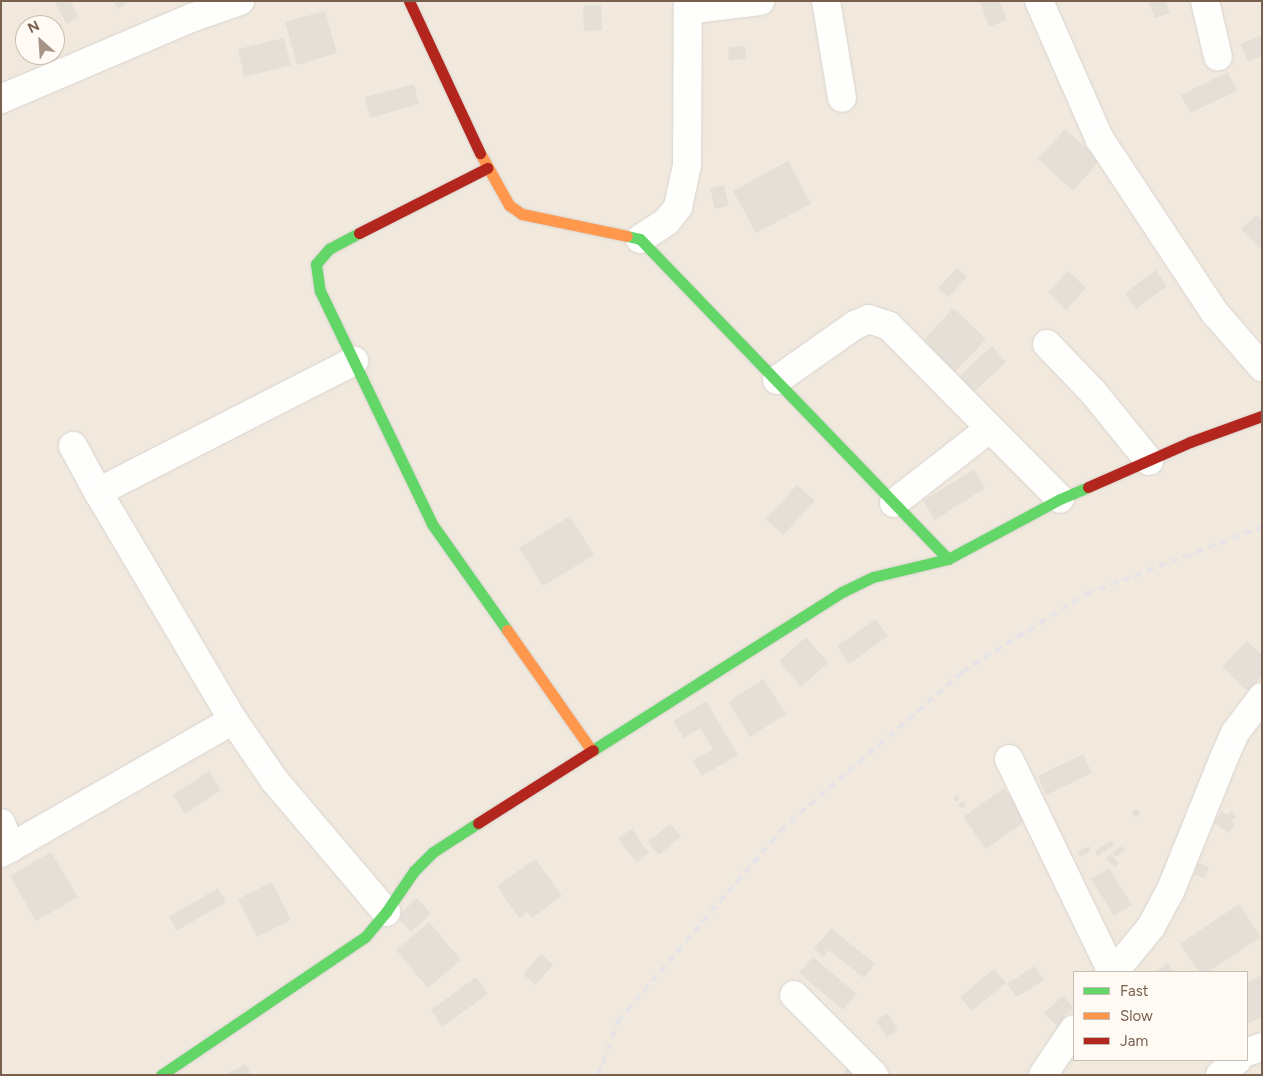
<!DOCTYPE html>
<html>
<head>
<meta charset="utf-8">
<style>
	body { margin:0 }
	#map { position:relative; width:1263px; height:1076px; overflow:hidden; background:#f8f6f0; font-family:Figtree,sans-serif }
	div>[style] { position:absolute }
	.residential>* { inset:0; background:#f1e9de }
	.building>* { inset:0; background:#e5dfd7 }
	.round { border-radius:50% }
	.roads { filter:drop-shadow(0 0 1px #d8d3cd) drop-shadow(0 0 1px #d8d3cd) }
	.street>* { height:28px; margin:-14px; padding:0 14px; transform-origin:14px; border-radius:14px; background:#fefefd }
	.fast>* { height:11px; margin:-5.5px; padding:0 5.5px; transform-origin:5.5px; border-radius:5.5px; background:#63d668 }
	.slow>* { height:11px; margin:-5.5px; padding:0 5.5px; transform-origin:5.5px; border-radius:5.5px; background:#ff974d }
	.jam>* { height:11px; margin:-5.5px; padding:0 5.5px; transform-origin:5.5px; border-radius:5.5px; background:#b3261e }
	.rail>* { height:4px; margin-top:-2px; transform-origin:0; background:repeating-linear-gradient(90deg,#e6e4e7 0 8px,transparent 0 13px) }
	span { translate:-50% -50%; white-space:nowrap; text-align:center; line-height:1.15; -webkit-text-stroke:5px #fffaf3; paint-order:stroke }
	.frame { position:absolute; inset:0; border:2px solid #785f4e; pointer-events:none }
	.legend { position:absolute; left:1073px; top:971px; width:175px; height:90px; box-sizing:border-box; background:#fffaf3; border:1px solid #c9bcb1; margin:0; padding:6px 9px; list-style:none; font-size:15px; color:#785f4e }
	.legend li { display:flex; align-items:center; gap:10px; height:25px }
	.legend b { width:25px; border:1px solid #c9bcb1 }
	.north { position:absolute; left:15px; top:15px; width:50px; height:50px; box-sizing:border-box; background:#fffaf3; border:1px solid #c9bcb1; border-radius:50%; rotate:334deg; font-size:14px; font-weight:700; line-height:20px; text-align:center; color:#785f4e }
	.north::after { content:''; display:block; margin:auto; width:18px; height:22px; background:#a59487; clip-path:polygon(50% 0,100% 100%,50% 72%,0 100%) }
</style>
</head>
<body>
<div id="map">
	<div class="residential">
		<div style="clip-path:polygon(evenodd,1px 1px,1262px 1px,1262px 1075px,1px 1075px,1px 1px,25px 25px,55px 25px,55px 55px,25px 55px,25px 25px,1px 1px,1074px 972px,1247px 972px,1247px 1060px,1074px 1060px,1074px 972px)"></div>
	</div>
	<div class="building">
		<div style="clip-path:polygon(54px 1px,70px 1px,79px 17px,67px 24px)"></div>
		<div style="clip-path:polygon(113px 1px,130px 1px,118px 9px)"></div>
		<div style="clip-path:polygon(980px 1px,1000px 1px,1007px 20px,989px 27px)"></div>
		<div style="clip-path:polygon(1148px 1px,1165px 1px,1170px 13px,1155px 18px)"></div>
		<div style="clip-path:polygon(601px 5px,602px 30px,584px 31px,583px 6px)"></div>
		<div style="clip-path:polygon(325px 11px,337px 53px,297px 65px,285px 22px)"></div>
		<div style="clip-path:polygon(1262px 35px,1262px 56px,1248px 62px,1240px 44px)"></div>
		<div style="clip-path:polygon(284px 38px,291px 65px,244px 77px,238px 49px)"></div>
		<div style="clip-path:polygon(745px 46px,747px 59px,729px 60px,728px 47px)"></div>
		<div style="clip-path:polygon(1228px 72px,1237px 91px,1190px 113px,1181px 95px)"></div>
		<div style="clip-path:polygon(414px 84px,419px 104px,370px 118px,365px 97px)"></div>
		<div style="clip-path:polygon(1065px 129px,1100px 160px,1073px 191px,1038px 159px)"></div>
		<div style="clip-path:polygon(788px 161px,811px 204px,756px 233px,733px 191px)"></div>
		<div style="clip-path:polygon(724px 185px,729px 206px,715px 209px,710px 188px)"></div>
		<div style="clip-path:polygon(1257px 215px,1262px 220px,1262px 251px,1241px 229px)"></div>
		<div style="clip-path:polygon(957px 268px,967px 277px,949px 297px,938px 288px)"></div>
		<div style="clip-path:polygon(1156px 270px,1167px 286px,1136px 309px,1125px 293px)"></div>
		<div style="clip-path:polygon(1068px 271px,1086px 288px,1066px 310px,1048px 292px)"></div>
		<div style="clip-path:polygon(953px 308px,986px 339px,955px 372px,923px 341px)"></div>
		<div style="clip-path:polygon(992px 346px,1006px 362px,972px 394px,957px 378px)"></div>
		<div style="clip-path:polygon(974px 469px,985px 488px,935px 520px,923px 501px)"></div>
		<div style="clip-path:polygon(797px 485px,815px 501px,783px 535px,766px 519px)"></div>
		<div style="clip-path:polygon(570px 516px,594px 555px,543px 586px,519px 548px)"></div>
		<div style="clip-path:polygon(876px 619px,888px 636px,849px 664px,837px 646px)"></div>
		<div style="clip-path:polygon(806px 637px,828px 663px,801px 687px,779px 661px)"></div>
		<div style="clip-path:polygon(1247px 641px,1262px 655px,1262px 676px,1247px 691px,1222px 667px)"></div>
		<div style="clip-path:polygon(763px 679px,786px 714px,750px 737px,728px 702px)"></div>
		<div style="clip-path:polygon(706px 701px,738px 755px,702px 776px,693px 761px,713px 749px,700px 728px,684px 738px,673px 721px)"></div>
		<div style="clip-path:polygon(1083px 754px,1092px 773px,1046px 795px,1038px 776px)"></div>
		<div style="clip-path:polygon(209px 771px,221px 790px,185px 814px,173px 795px)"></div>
		<div style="clip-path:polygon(1004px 788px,1027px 820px,986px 849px,963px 817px)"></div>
		<div class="round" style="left:953.5px;top:795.5px;width:5px;height:5px"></div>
		<div class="round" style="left:959px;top:802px;width:6px;height:6px"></div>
		<div class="round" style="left:1132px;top:809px;width:8px;height:8px"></div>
		<div style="clip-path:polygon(1222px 810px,1226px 815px,1232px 811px,1237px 817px,1231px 821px,1235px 824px,1229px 833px,1214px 823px)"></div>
		<div style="clip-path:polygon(670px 824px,681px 836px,659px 855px,648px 842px)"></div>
		<div style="clip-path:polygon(632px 829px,649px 853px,637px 863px,618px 838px)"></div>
		<div style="clip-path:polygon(1111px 841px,1114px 845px,1097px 856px,1095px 851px)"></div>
		<div style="clip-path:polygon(1089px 846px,1091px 851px,1080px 857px,1078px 851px)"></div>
		<div style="clip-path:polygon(1123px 846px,1125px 851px,1115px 857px,1113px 852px)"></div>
		<div style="clip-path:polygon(51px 852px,78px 897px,36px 921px,10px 876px)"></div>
		<div style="clip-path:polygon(1111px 854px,1119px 863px,1115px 867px,1106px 859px)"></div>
		<div style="clip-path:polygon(535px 859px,562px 896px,532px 918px,528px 912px,519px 918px,497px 886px)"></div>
		<div style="clip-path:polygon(1198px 863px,1209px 867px,1205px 878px,1194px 875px)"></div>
		<div style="clip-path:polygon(1109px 868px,1132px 905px,1114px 916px,1091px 879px)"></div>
		<div style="clip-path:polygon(272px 882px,291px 920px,257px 937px,238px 899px)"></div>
		<div style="clip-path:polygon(218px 888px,226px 902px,177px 931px,169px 917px)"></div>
		<div style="clip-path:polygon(417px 898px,431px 914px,411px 932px,397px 917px)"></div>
		<div style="clip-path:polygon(1239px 904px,1261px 937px,1208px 972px,1199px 972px,1180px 944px)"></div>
		<div style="clip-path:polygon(429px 922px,461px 960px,428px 988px,396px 950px)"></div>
		<div style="clip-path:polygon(831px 928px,875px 964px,864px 978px,829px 950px,823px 957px,814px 949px)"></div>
		<div style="clip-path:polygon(541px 954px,553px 965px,535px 985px,523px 974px)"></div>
		<div style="clip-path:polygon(813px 957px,857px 994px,843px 1010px,799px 973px)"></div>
		<div style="clip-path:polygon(1167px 963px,1174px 972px,1155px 972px)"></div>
		<div style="clip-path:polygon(1035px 966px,1044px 980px,1017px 997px,1007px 984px)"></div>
		<div style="clip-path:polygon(994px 969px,1006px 983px,972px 1011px,960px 997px)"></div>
		<div style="clip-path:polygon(1262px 975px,1262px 1017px,1247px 1024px,1247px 982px)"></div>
		<div style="clip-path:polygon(476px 977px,488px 994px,442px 1027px,431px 1010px)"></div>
		<div style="clip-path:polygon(1063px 996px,1074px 1008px,1064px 1016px,1071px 1023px,1061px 1031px,1044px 1013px)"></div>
		<div style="clip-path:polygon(887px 1013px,898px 1030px,887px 1037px,876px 1021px)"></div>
		<div style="clip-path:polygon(246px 1064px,251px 1075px,224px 1075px)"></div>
		<div style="clip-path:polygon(848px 1068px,854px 1075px,841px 1075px)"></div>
	</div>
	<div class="roads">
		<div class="street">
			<div style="left:826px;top:1px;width:98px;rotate:80.6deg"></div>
			<div style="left:1039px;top:1px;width:150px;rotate:66.3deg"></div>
			<div style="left:1099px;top:138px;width:210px;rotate:56.5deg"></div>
			<div style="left:1215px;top:313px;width:72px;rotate:49deg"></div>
			<div style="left:1205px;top:1px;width:57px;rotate:76.9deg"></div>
			<div style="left:688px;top:10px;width:73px;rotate:-7.1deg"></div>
			<div style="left:1px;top:99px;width:207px;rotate:-23.1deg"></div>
			<div style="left:191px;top:18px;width:52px;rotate:-19.1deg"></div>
			<div style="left:640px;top:239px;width:31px;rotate:-33deg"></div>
			<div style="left:666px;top:222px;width:19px;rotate:-51deg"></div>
			<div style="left:678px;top:207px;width:43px;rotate:-77.9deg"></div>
			<div style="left:687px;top:165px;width:164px;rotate:-89.7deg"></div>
			<div style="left:1047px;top:344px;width:66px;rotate:46.2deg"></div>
			<div style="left:1093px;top:392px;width:89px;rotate:50.9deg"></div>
			<div style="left:777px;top:380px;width:95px;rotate:-35.2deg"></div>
			<div style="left:855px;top:325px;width:15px;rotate:-23deg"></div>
			<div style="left:869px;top:319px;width:21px;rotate:19deg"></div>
			<div style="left:889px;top:326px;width:243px;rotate:45.3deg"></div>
			<div style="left:73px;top:446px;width:52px;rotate:61.5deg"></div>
			<div style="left:98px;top:492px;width:265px;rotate:59.4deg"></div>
			<div style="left:233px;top:720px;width:74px;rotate:55.5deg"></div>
			<div style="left:275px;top:781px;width:172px;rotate:49.7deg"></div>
			<div style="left:98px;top:492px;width:288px;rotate:-27.1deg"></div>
			<div style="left:894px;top:503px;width:120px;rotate:-37.9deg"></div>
			<div style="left:1009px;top:759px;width:237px;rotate:64.2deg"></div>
			<div style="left:1px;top:823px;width:27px;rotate:68deg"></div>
			<div style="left:1px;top:853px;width:267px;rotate:-29.8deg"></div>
			<div style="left:1114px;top:972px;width:58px;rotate:-50.6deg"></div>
			<div style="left:1151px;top:927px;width:40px;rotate:-62deg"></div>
			<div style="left:1170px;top:892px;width:142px;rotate:-68.1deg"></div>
			<div style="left:1223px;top:760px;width:30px;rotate:-66deg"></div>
			<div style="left:1235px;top:733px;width:45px;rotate:-53.1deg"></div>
			<div style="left:794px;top:995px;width:113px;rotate:45deg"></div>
			<div style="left:1247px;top:1052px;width:16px;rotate:-18deg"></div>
			<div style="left:1043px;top:1075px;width:55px;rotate:-56deg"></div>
			<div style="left:1220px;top:1075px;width:23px;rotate:-41deg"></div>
		</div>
		<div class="fast">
			<div style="left:359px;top:233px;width:34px;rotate:152deg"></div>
			<div style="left:329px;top:249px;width:20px;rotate:131deg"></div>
			<div style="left:316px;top:264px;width:27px;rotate:82deg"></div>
			<div style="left:320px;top:291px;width:259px;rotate:64.3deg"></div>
			<div style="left:432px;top:524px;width:130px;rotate:54.7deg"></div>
			<div style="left:627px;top:236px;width:13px;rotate:13deg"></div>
			<div style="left:640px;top:239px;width:444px;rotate:46.1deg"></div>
			<div style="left:593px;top:750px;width:295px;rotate:-32.4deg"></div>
			<div style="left:842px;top:592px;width:34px;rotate:-26deg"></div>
			<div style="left:873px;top:577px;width:77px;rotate:-13.5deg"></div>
			<div style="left:948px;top:559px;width:127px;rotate:-28.2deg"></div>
			<div style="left:1060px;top:499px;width:30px;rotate:-23deg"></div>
			<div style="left:161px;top:1075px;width:246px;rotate:-34.1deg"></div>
			<div style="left:365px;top:937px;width:33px;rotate:-50deg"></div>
			<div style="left:386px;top:912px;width:50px;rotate:-55.7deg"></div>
			<div style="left:414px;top:871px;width:27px;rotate:-45deg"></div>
			<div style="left:433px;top:852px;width:54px;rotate:-32.8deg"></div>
		</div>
		<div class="slow">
			<div style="left:480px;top:153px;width:60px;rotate:60.9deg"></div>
			<div style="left:509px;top:205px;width:16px;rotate:35deg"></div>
			<div style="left:522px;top:214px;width:107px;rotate:11.8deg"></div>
			<div style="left:507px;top:630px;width:148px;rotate:54.9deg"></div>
		</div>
		<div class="jam">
			<div style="left:409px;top:1px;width:168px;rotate:65deg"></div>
			<div style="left:359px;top:233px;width:144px;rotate:-26.9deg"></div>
			<div style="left:1088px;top:487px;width:111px;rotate:-23.8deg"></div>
			<div style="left:1190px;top:442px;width:77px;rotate:-19.9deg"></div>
			<div style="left:478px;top:823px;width:136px;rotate:-32.4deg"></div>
		</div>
	</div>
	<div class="rail">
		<div style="left:598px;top:1075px;width:58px;rotate:-69.7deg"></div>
		<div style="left:618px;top:1021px;width:250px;rotate:-49.5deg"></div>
		<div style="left:780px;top:831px;width:242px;rotate:-41.1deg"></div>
		<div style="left:962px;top:672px;width:146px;rotate:-32.2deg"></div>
		<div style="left:1086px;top:594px;width:188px;rotate:-20.8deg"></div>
	</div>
	<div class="frame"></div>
	<ul class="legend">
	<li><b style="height:6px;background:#63d668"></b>Fast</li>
	<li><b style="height:6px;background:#ff974d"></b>Slow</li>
	<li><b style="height:6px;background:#b3261e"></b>Jam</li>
	</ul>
	<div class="north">N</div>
</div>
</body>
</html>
